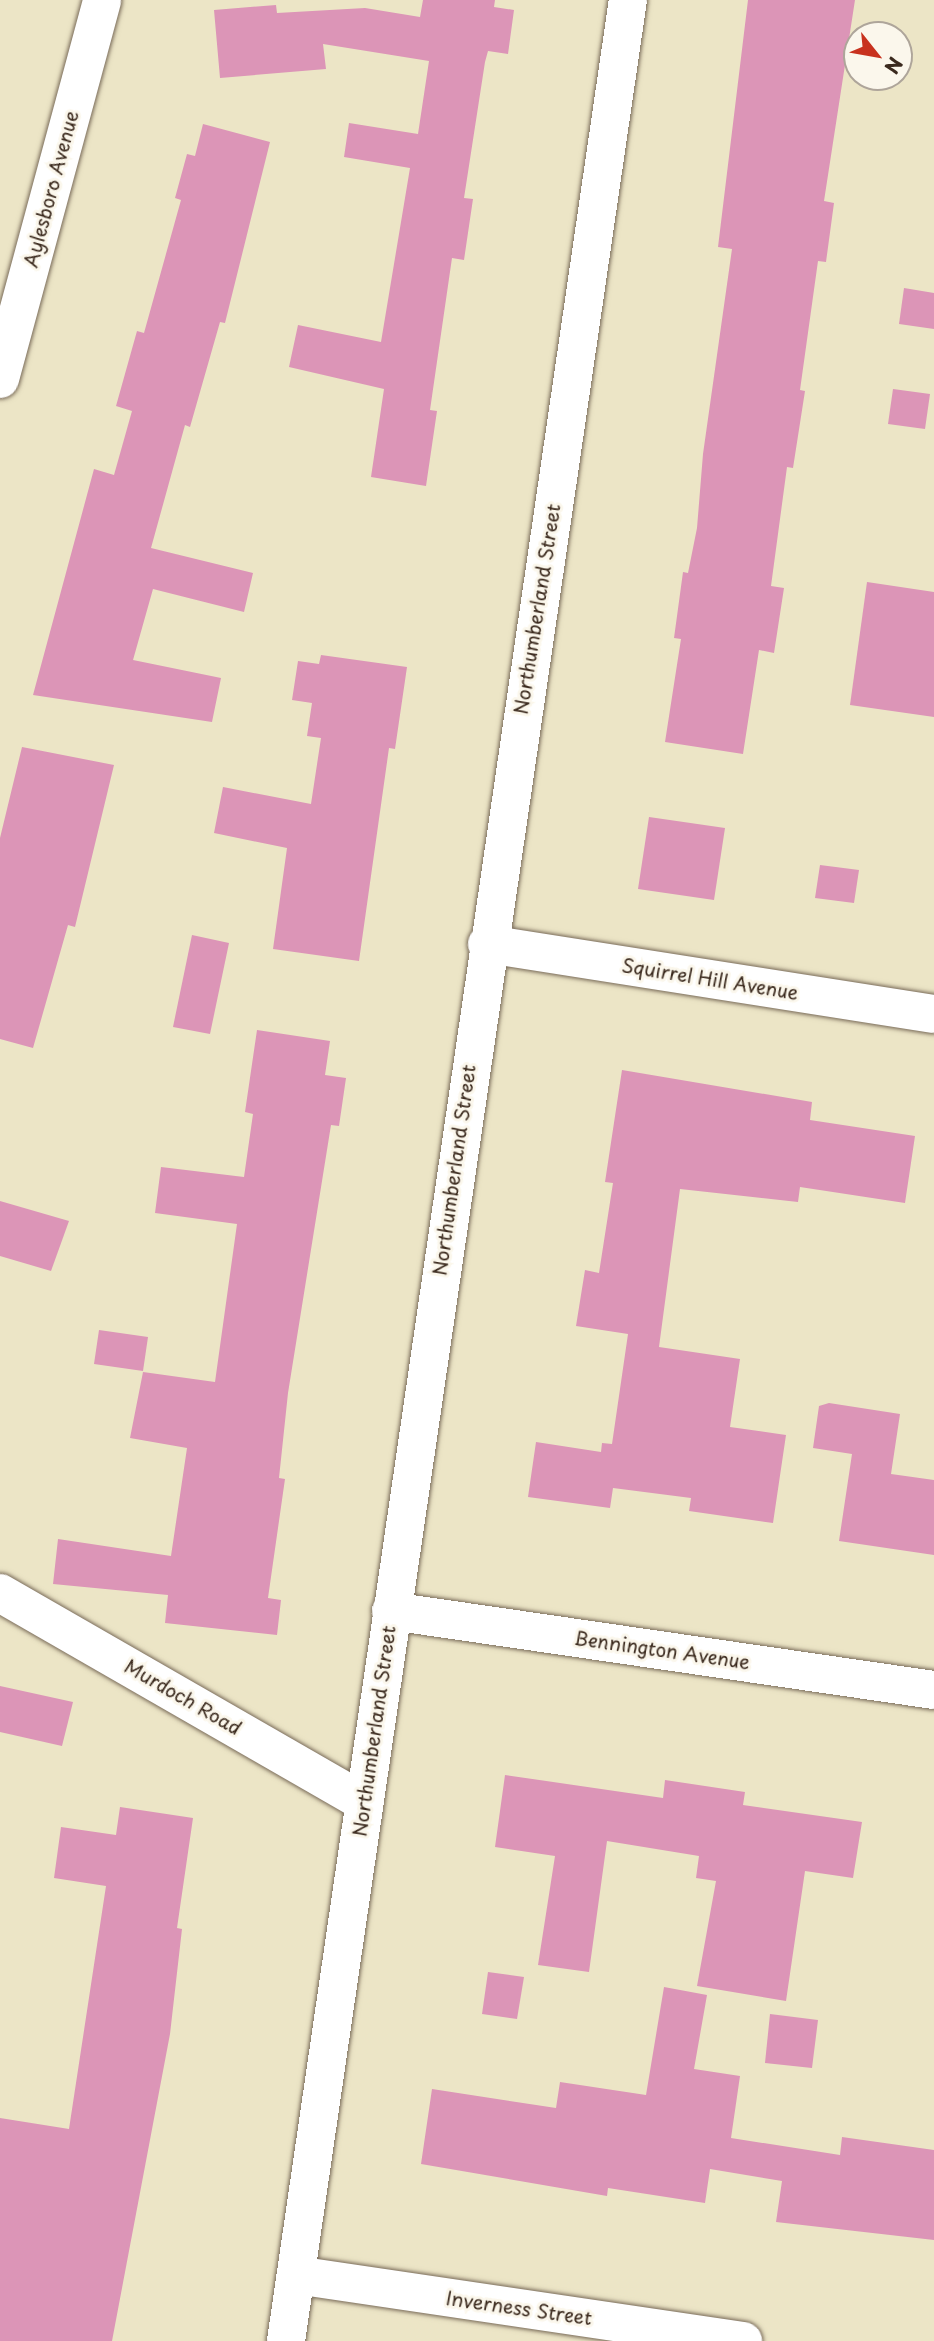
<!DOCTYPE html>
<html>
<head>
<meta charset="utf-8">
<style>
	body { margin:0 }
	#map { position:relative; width:934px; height:2341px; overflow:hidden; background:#ece5c6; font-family:"Playpen Sans",sans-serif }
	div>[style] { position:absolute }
	.building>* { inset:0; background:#dc95b7 }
	.roads { filter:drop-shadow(0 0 2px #796b59) drop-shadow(0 0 2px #796b59) }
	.street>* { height:38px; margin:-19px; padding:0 19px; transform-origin:19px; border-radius:19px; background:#fff }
	.secondary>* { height:38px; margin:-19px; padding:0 19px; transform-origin:19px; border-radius:19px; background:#fff }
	span { translate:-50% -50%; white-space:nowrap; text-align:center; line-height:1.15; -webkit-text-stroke:6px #fbf7ec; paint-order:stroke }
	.street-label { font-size:19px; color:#3b2a1e }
	.north { position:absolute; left:843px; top:21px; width:70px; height:70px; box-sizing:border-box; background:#fbf7ec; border:2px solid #aea59a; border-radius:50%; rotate:121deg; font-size:19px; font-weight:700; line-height:28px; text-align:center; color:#3b2a1e }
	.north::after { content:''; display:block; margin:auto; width:24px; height:32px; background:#c8321e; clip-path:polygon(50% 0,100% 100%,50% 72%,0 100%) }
</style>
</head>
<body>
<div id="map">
	<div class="building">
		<div style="clip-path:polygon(423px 0,495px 0,494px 7px,514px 10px,508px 54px,488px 51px,485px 62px,464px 198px,473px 199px,464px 260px,452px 258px,430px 410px,437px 411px,426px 486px,371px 477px,384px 389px,289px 367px,298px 325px,381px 342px,410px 168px,344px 157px,349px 123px,418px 134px,429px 61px,323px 44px,326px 69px,220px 78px,214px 10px,276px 5px,277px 13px,365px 8px,420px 17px)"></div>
		<div style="clip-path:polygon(748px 0,855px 0,824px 201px,834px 203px,826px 262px,818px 261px,800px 390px,805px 391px,793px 468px,787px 467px,771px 586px,784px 588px,774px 653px,759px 650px,743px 754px,665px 742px,681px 639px,674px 638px,683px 572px,688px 573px,697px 528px,703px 454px,732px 249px,718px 247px)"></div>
		<div style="clip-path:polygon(203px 124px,270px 142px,225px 323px,220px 322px,190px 427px,185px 425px,151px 548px,253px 573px,244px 612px,153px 589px,133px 660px,221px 678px,212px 722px,33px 695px,94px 469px,114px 475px,132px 411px,116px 406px,137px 331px,144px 333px,181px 200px,175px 198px,187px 154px,195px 156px)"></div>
		<div style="clip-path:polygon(904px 288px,934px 293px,934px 329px,899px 324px)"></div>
		<div style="clip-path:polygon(893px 389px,930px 394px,925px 429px,888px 424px)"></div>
		<div style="clip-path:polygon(867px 582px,934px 592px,934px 717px,850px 705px)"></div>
		<div style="clip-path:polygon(321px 655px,407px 667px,395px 749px,389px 748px,359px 961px,273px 949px,287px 848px,214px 833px,223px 787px,311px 804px,321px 738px,307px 736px,312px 703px,292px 700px,298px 661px,319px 664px)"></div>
		<div style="clip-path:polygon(22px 747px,114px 765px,75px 927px,68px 925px,33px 1048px,0 1039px,0 838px)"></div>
		<div style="clip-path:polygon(649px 817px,725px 828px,714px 900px,638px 889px)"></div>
		<div style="clip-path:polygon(820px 865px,859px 870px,854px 903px,815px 898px)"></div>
		<div style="clip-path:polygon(192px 935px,229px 943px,210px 1034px,173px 1027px)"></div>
		<div style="clip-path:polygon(257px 1030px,330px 1041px,325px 1075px,346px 1078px,339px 1126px,331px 1125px,288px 1393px,279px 1478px,285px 1479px,268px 1598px,281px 1600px,277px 1635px,165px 1623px,168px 1595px,53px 1584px,58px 1539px,171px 1556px,187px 1448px,130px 1438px,143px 1372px,215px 1382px,237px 1224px,155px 1213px,161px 1167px,244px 1177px,253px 1114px,245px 1112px)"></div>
		<div style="clip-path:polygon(622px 1070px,812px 1102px,810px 1120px,915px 1136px,905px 1203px,800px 1187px,798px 1202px,680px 1189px,659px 1347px,740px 1359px,730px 1427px,786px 1435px,773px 1523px,689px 1511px,691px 1498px,613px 1488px,610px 1508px,528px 1497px,536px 1442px,601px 1452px,602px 1443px,612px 1444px,628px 1334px,576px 1326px,585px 1270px,599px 1273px,613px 1183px,605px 1182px)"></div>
		<div style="clip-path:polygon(0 1201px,69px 1221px,51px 1271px,0 1256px)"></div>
		<div style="clip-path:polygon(99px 1330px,148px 1337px,143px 1371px,94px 1364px)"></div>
		<div style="clip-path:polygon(829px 1403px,900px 1414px,891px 1474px,934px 1480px,934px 1555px,839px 1541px,852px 1454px,813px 1448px,819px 1406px)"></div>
		<div style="clip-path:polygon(0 1686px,73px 1702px,62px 1746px,0 1732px)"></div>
		<div style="clip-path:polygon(505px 1775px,663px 1798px,665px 1780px,745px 1792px,743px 1805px,862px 1822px,853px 1878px,805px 1871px,786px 2001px,697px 1986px,716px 1881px,696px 1878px,699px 1856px,607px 1841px,589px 1972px,538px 1965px,555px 1856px,495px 1847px)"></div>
		<div style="clip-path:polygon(120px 1807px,193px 1818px,177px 1928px,182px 1929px,170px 2034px,112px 2341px,0 2341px,0 2118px,69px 2129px,106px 1886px,54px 1878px,61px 1827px,116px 1835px)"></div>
		<div style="clip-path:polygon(488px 1972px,524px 1977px,517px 2019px,482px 2014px)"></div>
		<div style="clip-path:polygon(664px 1987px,707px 1995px,694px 2069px,740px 2076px,731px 2138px,840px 2155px,842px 2137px,934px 2150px,934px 2240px,776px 2222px,782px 2181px,710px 2169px,705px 2203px,608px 2188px,607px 2196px,421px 2164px,432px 2089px,556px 2108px,560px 2082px,646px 2095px)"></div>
		<div style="clip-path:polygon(770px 2014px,818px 2020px,812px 2068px,765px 2063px)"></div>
	</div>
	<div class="roads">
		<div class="street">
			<div style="left:0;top:379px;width:392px;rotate:-74.9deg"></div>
			<div style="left:487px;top:944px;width:452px;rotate:8.9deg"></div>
			<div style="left:0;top:1593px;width:420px;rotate:29.9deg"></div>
			<div style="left:391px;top:1611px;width:549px;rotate:8.28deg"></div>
			<div style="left:296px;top:2275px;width:452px;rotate:8.4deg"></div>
		</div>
		<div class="secondary">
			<div style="left:286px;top:2341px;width:2366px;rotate:-81.69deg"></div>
		</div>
	</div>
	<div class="street-label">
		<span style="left:51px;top:189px;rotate:-75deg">Aylesboro Avenue</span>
		<span style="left:537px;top:609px;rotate:-81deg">Northumberland Street</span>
		<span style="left:710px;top:979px;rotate:9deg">Squirrel Hill Avenue</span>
		<span style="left:454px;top:1170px;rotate:-82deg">Northumberland Street</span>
		<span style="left:662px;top:1650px;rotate:8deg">Bennington Avenue</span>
		<span style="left:183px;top:1697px;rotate:30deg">Murdoch Road</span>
		<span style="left:374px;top:1731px;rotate:-82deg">Northumberland Street</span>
		<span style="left:519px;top:2308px;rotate:8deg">Inverness Street</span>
	</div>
	<div class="north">N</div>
</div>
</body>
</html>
